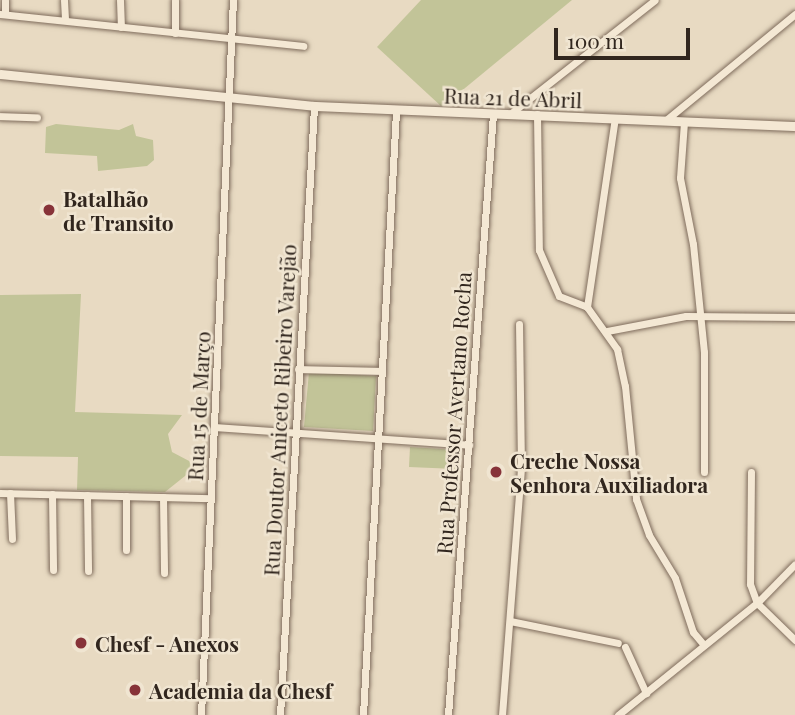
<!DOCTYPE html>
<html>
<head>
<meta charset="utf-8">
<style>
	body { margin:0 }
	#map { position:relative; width:795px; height:715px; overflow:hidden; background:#e8dac2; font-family:"Playfair Display",serif }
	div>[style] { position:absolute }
	.green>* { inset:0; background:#c2c498 }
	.roads { filter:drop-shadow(0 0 2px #7f6c5c) drop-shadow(0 0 2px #7f6c5c) }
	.minor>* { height:7px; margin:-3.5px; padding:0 3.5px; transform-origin:3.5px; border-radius:3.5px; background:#f4e8d4 }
	.tertiary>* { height:9px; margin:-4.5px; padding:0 4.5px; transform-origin:4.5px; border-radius:4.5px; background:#f4e8d4 }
	.dots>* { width:19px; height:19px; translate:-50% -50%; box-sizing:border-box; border:4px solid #f0e5d1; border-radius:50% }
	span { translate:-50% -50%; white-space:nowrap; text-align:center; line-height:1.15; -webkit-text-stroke:5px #f0e5d1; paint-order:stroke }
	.street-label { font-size:21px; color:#31261e }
	.poi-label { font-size:21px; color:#31261e; font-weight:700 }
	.left { translate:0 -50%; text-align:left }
	.scale { position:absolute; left:554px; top:28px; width:136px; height:32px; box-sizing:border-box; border:4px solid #31261e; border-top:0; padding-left:9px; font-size:21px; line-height:24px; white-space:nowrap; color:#31261e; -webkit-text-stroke:5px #f0e5d1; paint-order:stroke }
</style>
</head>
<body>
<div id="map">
	<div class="green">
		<div style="clip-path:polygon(421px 0,572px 0,442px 107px,377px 47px)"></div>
		<div style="clip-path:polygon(56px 124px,119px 130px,133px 124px,136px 136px,153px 140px,154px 160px,147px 166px,98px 171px,97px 156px,45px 153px,46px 127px)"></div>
		<div style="clip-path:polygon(81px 294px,75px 412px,182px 415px,168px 434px,172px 452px,191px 462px,190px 472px,165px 492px,77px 490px,78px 457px,0 456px,0 295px)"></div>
		<div style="clip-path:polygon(309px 372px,376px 376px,373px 431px,304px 427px)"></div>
		<div style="clip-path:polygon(410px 447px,457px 450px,456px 469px,409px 467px)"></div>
	</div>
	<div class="roads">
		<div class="minor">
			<div style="left:64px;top:0;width:20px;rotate:87deg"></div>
			<div style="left:120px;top:0;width:27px;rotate:88deg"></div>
			<div style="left:0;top:14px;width:305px;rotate:6deg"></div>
			<div style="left:5px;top:14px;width:14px;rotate:-90deg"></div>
			<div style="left:175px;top:33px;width:33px;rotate:-90deg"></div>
			<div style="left:510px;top:114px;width:184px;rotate:-38.2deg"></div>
			<div style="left:537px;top:114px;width:136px;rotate:89.2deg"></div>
			<div style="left:539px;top:250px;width:50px;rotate:66.5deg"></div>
			<div style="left:559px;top:296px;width:30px;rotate:21deg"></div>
			<div style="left:587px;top:307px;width:52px;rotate:54.5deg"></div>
			<div style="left:617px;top:349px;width:38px;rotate:78deg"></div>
			<div style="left:625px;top:386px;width:114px;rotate:84.4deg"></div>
			<div style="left:636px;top:499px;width:38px;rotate:70deg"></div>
			<div style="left:649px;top:535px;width:50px;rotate:58.8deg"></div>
			<div style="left:675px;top:578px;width:57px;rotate:71.6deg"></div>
			<div style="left:693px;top:632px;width:17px;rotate:50deg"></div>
			<div style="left:0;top:116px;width:37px;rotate:2deg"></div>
			<div style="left:666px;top:120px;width:167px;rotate:-39.4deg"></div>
			<div style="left:684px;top:122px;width:56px;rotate:94.1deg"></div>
			<div style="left:680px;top:178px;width:67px;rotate:78.9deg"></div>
			<div style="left:693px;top:244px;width:109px;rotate:84.2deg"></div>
			<div style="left:704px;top:352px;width:120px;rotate:90deg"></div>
			<div style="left:587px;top:307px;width:191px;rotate:-81.6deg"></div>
			<div style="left:607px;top:331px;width:80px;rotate:-10.8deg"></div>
			<div style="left:686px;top:316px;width:109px;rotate:0.5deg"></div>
			<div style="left:298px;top:369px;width:83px;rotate:1.4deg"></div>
			<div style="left:214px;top:427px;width:256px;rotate:4deg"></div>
			<div style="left:751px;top:472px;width:112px;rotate:90.5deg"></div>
			<div style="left:750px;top:584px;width:20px;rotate:70deg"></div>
			<div style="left:757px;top:603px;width:53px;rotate:44.2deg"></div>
			<div style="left:0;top:493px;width:211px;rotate:1.4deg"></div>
			<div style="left:10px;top:493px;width:46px;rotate:87.5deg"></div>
			<div style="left:52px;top:494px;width:76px;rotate:89.2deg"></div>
			<div style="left:87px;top:495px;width:76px;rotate:89.2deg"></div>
			<div style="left:163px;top:497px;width:76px;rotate:89.2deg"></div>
			<div style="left:126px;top:550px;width:54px;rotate:-90deg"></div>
			<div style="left:510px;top:621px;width:110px;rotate:11.5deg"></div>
			<div style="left:625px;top:647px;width:51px;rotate:65.5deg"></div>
			<div style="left:201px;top:715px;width:716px;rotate:-87.44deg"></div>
			<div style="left:280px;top:715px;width:610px;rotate:-86.8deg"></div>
			<div style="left:363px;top:715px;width:605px;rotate:-86.87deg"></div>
			<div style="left:448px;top:715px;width:603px;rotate:-85.72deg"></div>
			<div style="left:502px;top:715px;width:250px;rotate:-85.6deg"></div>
			<div style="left:521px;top:466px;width:142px;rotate:-90.8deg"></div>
			<div style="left:618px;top:715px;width:179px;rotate:-38.9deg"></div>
			<div style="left:757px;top:603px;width:54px;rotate:-45.7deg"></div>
		</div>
		<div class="tertiary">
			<div style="left:0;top:74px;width:316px;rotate:5.8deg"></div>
			<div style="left:314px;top:106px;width:481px;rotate:2.4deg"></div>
		</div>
	</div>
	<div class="dots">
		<div style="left:49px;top:210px;background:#873339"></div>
		<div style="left:496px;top:472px;background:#873339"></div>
		<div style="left:81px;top:643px;background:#873339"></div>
		<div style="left:135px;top:690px;background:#873339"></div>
	</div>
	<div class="street-label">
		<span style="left:513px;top:97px;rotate:2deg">Rua 21 de Abril</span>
		<span style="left:198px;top:406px;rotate:-87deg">Rua 15 de Março</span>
		<span style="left:279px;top:410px;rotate:-87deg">Rua Doutor Aniceto Ribeiro Varejão</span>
		<span style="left:453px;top:413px;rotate:-86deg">Rua Professor Avertano Rocha</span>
	</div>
	<div class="poi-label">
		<span class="left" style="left:63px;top:210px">Batalhão<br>de Transito</span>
		<span class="left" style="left:510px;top:472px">Creche Nossa<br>Senhora Auxiliadora</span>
		<span class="left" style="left:95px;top:643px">Chesf - Anexos</span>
		<span class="left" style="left:149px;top:690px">Academia da Chesf</span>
	</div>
	<div class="scale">100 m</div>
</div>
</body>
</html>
